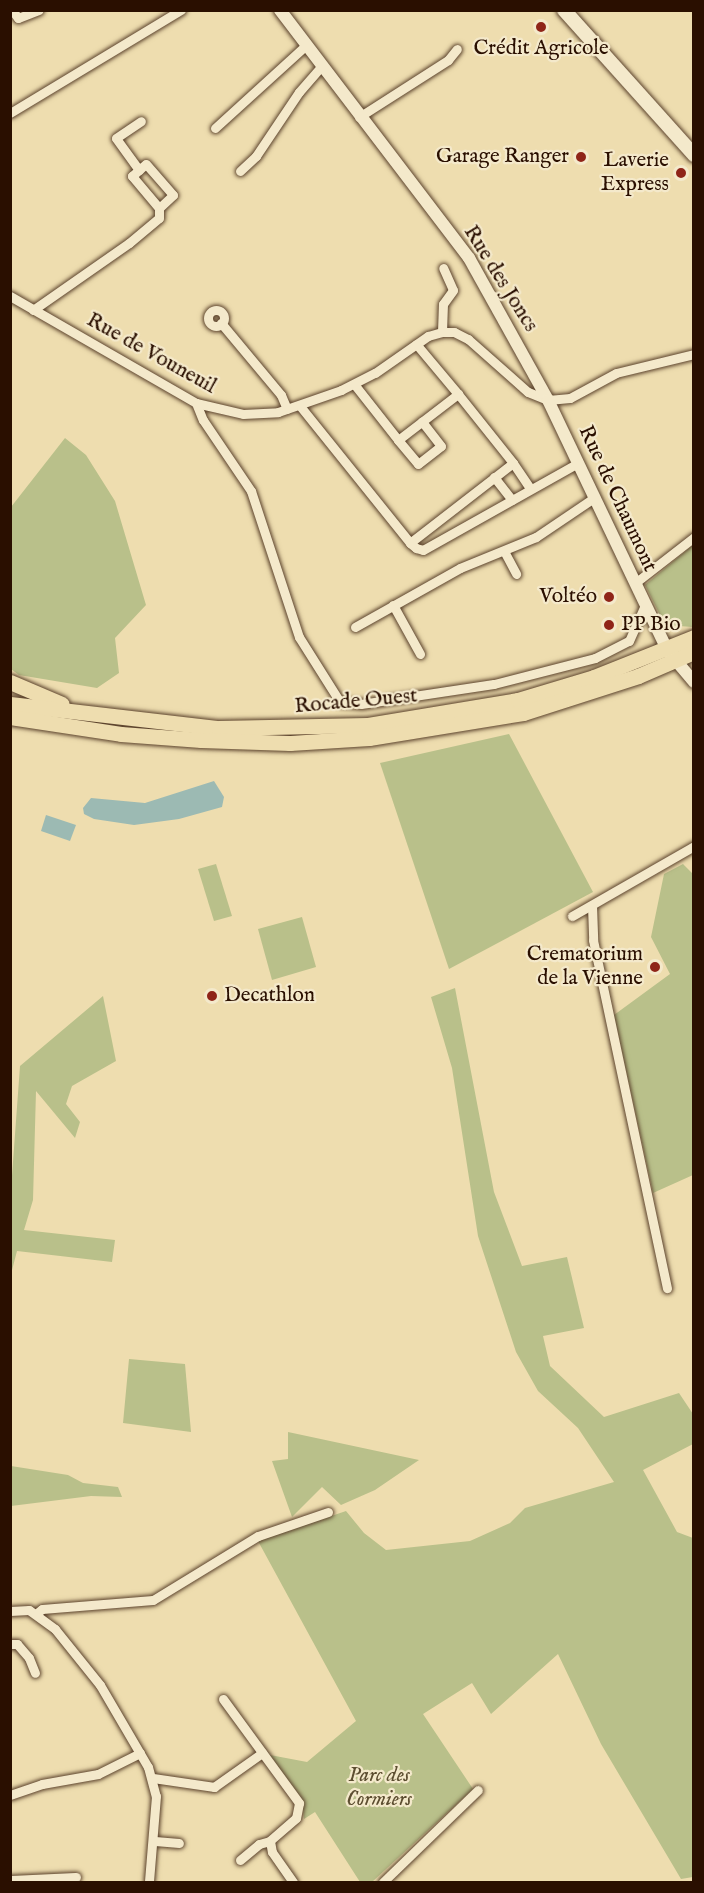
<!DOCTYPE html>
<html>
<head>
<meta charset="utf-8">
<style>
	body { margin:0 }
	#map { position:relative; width:704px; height:1893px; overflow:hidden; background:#eeddaf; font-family:"IM FELL English",serif }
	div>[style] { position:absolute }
	.green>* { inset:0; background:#b9c08a }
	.water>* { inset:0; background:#9cbab3 }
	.roads { filter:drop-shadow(0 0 2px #5b422c) drop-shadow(0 0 2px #5b422c) }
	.minor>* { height:9px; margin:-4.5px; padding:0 4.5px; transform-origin:4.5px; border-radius:4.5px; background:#f4e9cb }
	.minor>.ring { margin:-4.5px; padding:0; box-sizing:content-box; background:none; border:9px solid #f4e9cb; border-radius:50% }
	.tertiary>* { height:12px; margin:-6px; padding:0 6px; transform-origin:6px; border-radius:6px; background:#f4e9cb }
	.secondary>* { height:14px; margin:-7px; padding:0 7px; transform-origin:7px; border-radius:7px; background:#f4e9cb }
	.primary>* { height:15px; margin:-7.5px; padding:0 7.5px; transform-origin:7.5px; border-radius:7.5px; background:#eeddaf }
	.dots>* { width:16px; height:16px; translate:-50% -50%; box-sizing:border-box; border:3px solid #f4e9cb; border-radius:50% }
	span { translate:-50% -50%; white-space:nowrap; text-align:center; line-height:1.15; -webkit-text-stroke:4.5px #f4e9cb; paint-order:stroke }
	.poi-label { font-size:21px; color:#2a0f00 }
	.right { translate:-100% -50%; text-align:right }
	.left { translate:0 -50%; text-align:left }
	.street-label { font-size:21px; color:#2a0f00 }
	.park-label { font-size:21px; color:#5c4d30; font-style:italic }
	.frame { position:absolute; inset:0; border:12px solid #2a0f00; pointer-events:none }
</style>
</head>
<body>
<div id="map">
	<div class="green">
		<div style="clip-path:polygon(65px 438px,86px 455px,115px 501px,146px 605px,115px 638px,119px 673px,97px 688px,19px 675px,11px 669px,11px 507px)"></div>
		<div style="clip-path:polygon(693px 545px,693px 627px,665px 625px,645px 585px)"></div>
		<div style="clip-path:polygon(509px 734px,593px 892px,449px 969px,380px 763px)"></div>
		<div style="clip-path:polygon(216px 864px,232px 916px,214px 921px,198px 869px)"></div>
		<div style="clip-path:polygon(683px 864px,694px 875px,693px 1175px,653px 1193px,614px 1015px,670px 974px,651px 937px,664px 874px)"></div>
		<div style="clip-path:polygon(302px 917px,316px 967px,272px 980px,258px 929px)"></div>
		<div style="clip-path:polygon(455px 988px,494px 1192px,522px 1266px,567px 1257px,584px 1328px,543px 1336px,550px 1366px,604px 1417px,679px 1393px,693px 1414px,693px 1444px,643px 1470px,677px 1532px,693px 1538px,693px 1877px,681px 1879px,601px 1744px,558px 1654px,491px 1714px,472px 1683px,423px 1714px,473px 1789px,372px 1882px,360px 1882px,315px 1812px,304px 1819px,302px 1799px,270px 1755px,307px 1762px,356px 1721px,258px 1541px,346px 1511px,364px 1533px,386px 1550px,470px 1541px,510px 1523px,525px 1508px,614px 1482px,578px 1428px,538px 1391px,516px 1352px,478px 1236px,452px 1068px,431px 997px)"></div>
		<div style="clip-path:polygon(103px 996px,116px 1061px,72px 1086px,66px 1104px,80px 1122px,75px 1138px,36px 1091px,33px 1200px,24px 1230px,115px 1240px,112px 1262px,17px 1251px,11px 1274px,11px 1189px,20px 1066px)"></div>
		<div style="clip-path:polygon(129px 1359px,185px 1364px,191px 1432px,123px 1423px)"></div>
		<div style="clip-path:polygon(288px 1432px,419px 1460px,375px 1490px,341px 1505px,322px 1487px,292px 1517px,272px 1461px,288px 1459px)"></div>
		<div style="clip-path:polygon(11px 1466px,68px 1475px,83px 1483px,118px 1487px,122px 1497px,91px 1496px,11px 1506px)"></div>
	</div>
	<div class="water">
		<div style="clip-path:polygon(214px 781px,224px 797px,222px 807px,179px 819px,134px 825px,94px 819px,84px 814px,83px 808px,91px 798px,145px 803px)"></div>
		<div style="clip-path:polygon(46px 815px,76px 825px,70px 841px,41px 831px)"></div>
	</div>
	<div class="roads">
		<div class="minor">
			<div style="left:12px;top:10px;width:10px;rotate:53deg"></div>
			<div style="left:18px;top:18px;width:22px;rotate:-21deg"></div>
			<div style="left:10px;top:113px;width:200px;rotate:-31.1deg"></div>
			<div style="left:359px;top:117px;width:106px;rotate:-32.6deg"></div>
			<div style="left:448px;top:60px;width:14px;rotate:-51deg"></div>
			<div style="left:215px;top:128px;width:122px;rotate:-42.3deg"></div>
			<div style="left:139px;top:170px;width:39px;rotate:-126deg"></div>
			<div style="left:116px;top:138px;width:30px;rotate:-34deg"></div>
			<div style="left:240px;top:171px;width:22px;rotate:-43deg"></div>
			<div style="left:256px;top:156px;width:77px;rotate:-56.1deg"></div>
			<div style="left:299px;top:92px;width:33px;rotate:-49deg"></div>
			<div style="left:10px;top:296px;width:215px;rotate:29.9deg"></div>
			<div style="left:196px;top:403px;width:48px;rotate:13.2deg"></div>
			<div style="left:243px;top:414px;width:35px;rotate:-3deg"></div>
			<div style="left:278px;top:412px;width:67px;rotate:-19.2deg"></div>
			<div style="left:341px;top:390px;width:38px;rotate:-27deg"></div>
			<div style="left:375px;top:373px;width:65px;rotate:-34.9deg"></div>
			<div style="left:428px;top:336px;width:15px;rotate:-16deg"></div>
			<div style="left:442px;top:332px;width:12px"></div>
			<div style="left:454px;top:332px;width:16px;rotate:27deg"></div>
			<div style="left:468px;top:339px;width:80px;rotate:41.5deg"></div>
			<div style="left:528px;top:392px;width:22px;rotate:22deg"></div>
			<div style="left:548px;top:400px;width:22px;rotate:-5deg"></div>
			<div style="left:570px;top:398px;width:52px;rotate:-28.5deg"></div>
			<div style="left:616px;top:373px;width:80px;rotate:-13.7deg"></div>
			<div style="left:33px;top:310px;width:117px;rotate:-34.9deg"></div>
			<div style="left:129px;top:243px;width:39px;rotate:-40deg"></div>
			<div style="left:159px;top:218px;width:10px;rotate:-90deg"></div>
			<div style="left:159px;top:208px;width:42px;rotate:-130.2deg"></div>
			<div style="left:132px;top:176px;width:18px;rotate:-41deg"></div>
			<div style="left:146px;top:164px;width:41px;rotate:48.9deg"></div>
			<div style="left:173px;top:195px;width:19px;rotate:137deg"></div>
			<div class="ring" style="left:208px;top:310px;width:7px;height:7px"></div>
			<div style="left:221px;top:323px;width:94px;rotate:50.2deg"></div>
			<div style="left:281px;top:395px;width:15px;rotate:67deg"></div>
			<div style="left:442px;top:332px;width:28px;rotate:-88deg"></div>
			<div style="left:443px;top:304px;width:17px;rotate:-54deg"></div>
			<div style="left:453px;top:290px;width:24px;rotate:-114deg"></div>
			<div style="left:354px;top:384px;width:71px;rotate:51.8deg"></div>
			<div style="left:398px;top:440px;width:76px;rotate:-37.5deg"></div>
			<div style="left:458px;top:394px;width:65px;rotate:-130deg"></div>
			<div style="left:458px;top:394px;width:88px;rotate:51.4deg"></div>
			<div style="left:513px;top:463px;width:130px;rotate:142.2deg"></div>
			<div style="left:410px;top:543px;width:8px;rotate:40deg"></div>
			<div style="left:416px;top:548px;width:7px;rotate:16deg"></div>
			<div style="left:423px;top:550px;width:178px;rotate:-29.3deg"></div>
			<div style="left:196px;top:403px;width:18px;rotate:68deg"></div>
			<div style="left:203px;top:420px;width:86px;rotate:55.9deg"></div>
			<div style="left:251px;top:491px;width:154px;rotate:71.8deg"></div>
			<div style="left:299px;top:637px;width:77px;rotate:57.8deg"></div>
			<div style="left:340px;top:702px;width:21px;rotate:5deg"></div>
			<div style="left:361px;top:704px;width:134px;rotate:-8.6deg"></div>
			<div style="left:494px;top:684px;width:104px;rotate:-14.4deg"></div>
			<div style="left:595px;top:658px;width:38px;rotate:-27deg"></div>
			<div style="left:629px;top:641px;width:39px;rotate:-66deg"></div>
			<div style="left:300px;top:406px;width:176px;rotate:51.2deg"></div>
			<div style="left:398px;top:440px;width:31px;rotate:50deg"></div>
			<div style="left:418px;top:464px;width:29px;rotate:-38deg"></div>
			<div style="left:441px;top:446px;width:31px;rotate:-128deg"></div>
			<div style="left:513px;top:463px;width:30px;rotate:56deg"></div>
			<div style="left:494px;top:477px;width:29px;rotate:52deg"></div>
			<div style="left:504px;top:551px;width:26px;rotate:62deg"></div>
			<div style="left:635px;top:583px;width:75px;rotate:-37.9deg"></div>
			<div style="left:393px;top:605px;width:56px;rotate:61.1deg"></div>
			<div style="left:355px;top:627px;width:120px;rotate:-29.3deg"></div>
			<div style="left:460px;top:568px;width:82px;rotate:-22.2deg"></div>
			<div style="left:536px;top:537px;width:71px;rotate:-34.1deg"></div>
			<div style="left:592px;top:905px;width:35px;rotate:88deg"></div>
			<div style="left:593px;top:940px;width:356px;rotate:78deg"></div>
			<div style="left:572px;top:916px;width:141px;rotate:-29.8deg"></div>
			<div style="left:10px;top:1611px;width:19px;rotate:-3deg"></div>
			<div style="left:29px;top:1610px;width:32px;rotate:36deg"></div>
			<div style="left:55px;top:1629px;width:72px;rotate:51.2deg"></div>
			<div style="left:100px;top:1685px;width:95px;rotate:59.7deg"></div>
			<div style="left:148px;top:1767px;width:30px;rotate:75deg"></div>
			<div style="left:156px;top:1796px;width:86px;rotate:94.7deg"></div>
			<div style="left:37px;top:1613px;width:6px;rotate:-39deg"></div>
			<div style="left:42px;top:1609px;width:111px;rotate:-4.6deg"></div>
			<div style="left:153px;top:1600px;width:123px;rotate:-31.4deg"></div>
			<div style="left:258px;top:1536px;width:74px;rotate:-18.9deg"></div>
			<div style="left:10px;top:1644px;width:7px"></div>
			<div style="left:17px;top:1644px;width:18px;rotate:49deg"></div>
			<div style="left:29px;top:1658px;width:16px;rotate:68deg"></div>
			<div style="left:223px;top:1699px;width:129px;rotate:53.8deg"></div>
			<div style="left:299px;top:1803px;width:15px;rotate:101deg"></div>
			<div style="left:296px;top:1818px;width:35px;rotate:139deg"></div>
			<div style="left:270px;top:1841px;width:11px;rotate:80deg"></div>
			<div style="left:272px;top:1852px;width:37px;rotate:55deg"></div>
			<div style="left:153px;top:1778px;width:62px;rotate:8.4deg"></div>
			<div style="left:214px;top:1787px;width:59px;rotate:-35.3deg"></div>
			<div style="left:10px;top:1795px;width:34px;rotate:-19deg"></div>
			<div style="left:42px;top:1784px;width:57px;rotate:-10.1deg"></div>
			<div style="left:98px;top:1774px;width:47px;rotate:-26.6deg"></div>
			<div style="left:155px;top:1841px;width:24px;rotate:5deg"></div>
			<div style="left:240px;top:1860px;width:25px;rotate:-40deg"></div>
			<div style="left:259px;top:1844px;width:11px;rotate:-15deg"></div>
			<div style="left:10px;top:1880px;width:66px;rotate:-2.6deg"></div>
			<div style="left:383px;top:1882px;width:132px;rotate:-44.1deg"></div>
		</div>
		<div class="tertiary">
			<div style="left:280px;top:10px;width:312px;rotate:52.7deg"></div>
			<div style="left:469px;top:258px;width:162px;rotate:60.9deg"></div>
			<div style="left:548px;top:400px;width:277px;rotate:64.5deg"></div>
			<div style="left:667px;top:650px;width:42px;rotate:49.8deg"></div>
		</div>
		<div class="secondary">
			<div style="left:564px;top:10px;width:195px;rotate:48.1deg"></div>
		</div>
		<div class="primary">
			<div style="left:10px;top:682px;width:56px;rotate:22.9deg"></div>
			<div style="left:10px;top:704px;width:210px;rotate:6.6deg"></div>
			<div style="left:219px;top:728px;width:149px;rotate:-1.2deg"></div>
			<div style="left:368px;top:725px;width:152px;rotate:-9.5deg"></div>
			<div style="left:518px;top:700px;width:79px;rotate:-16.8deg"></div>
			<div style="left:594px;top:677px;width:108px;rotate:-21.8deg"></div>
			<div style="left:10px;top:717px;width:112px;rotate:8.7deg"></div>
			<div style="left:121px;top:734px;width:80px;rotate:4.3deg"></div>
			<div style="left:201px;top:740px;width:89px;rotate:1.9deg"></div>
			<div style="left:290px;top:743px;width:79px;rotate:-3.6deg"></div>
			<div style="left:369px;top:738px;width:156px;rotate:-9.2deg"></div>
			<div style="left:523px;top:713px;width:121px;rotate:-17.8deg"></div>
			<div style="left:638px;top:676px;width:61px;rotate:-23.2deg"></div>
		</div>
	</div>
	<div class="dots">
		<div style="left:541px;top:27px;background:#8f2418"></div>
		<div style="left:581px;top:157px;background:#8f2418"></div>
		<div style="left:681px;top:173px;background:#8f2418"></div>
		<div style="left:609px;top:597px;background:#8f2418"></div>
		<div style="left:609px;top:625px;background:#8f2418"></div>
		<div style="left:655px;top:967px;background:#8f2418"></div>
		<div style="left:212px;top:996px;background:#8f2418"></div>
	</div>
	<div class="poi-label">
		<span style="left:541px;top:49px">Crédit Agricole</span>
		<span class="right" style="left:569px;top:157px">Garage Ranger</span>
		<span class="right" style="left:669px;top:173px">Laverie<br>Express</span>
		<span class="right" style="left:597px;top:597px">Voltéo</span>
		<span class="left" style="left:621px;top:625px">PP Bio</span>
		<span class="right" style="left:643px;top:967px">Crematorium<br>de la Vienne</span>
		<span class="left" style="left:224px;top:996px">Decathlon</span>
	</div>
	<div class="street-label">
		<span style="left:500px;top:279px;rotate:58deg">Rue des Joncs</span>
		<span style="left:151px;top:354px;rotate:29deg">Rue de Vouneuil</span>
		<span style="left:617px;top:499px;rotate:65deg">Rue de Chaumont</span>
		<span style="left:356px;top:702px;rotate:-5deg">Rocade Ouest</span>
	</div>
	<div class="park-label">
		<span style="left:379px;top:1788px">Parc des<br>Cormiers</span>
	</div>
	<div class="frame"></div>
</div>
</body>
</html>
